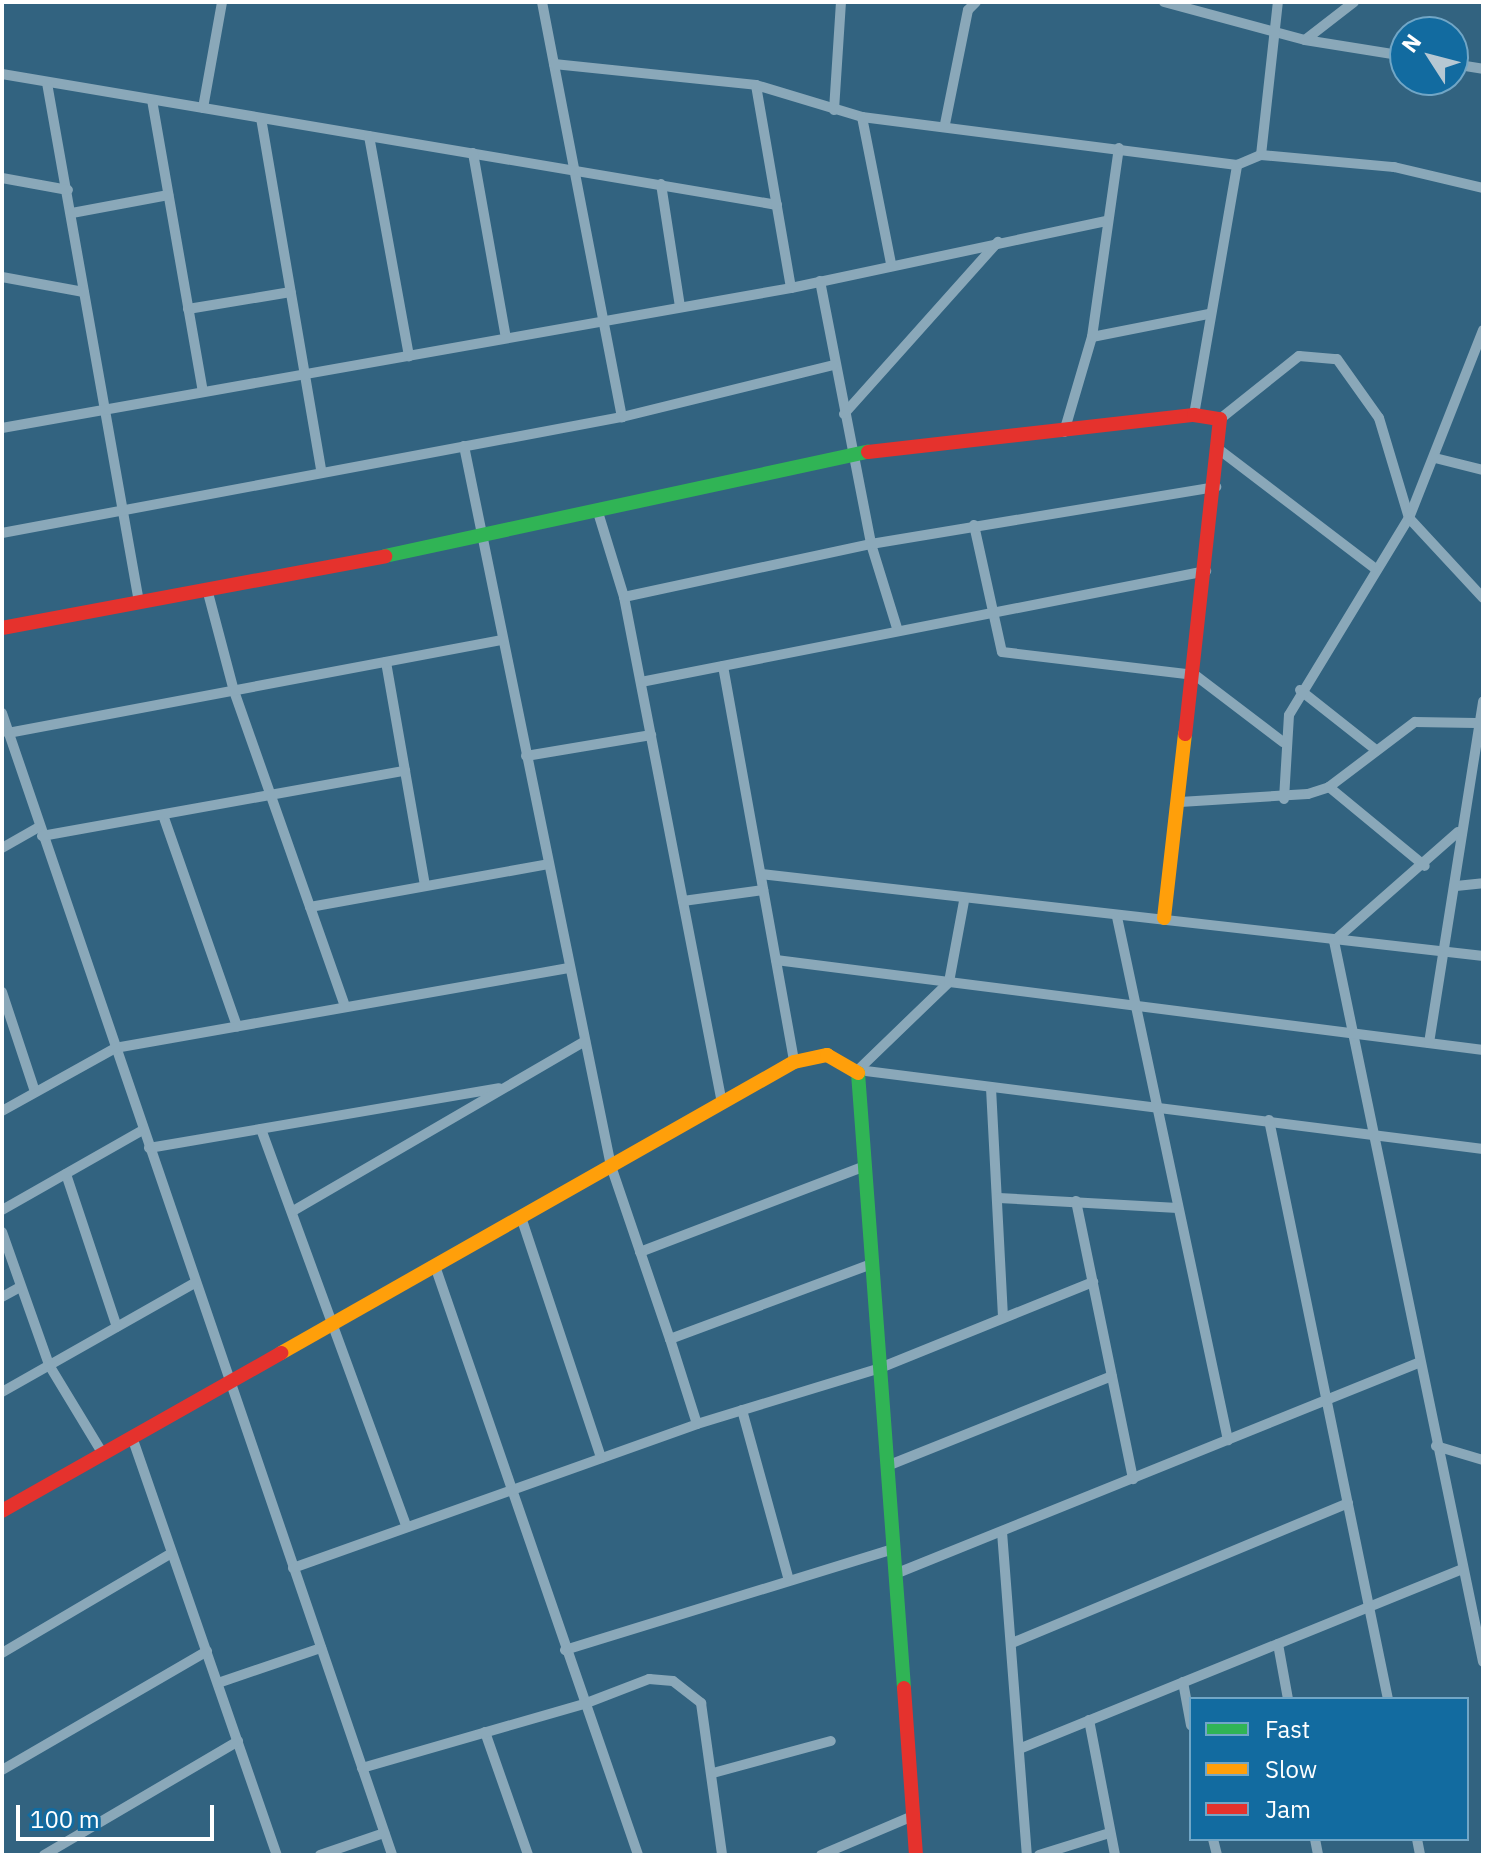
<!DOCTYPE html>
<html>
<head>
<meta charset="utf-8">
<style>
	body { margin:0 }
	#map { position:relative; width:1485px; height:1857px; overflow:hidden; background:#326380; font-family:"IBM Plex Sans",sans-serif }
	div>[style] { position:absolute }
	.street>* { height:10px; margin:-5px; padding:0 5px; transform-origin:5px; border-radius:5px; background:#8aa8b9 }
	.fast>* { height:14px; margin:-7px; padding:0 7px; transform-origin:7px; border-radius:7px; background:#30b455 }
	.slow>* { height:14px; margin:-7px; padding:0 7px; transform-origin:7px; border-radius:7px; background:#ff9f0a }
	.jam>* { height:14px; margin:-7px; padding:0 7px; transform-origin:7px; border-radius:7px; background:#e5322d }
	span { translate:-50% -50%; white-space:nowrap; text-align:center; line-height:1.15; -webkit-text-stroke:8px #126ba0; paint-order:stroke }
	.frame { position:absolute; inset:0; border:4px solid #fff; pointer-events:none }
	.legend { position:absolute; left:1189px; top:1697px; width:280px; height:144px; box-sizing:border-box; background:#126ba0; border:2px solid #71a6c6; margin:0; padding:10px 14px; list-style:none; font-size:24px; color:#fff }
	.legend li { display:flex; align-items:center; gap:16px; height:40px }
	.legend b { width:40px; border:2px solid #71a6c6 }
	.north { position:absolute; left:1389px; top:16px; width:80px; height:80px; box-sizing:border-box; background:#126ba0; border:2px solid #71a6c6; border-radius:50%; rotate:306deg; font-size:22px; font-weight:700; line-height:32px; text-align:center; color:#fff }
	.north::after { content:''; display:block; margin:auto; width:28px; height:36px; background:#b7c8d3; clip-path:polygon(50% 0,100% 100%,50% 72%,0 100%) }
	.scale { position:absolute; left:16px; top:1805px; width:198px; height:36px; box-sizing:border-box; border:4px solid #fff; border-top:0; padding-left:10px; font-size:24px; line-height:28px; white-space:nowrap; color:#fff; -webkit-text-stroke:6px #126ba0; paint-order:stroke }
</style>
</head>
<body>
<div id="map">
	<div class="street">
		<div style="left:542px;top:2px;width:423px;rotate:79.1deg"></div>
		<div style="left:1164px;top:2px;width:146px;rotate:15.1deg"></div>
		<div style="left:1305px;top:40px;width:101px;rotate:9.1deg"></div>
		<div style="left:1305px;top:40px;width:62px;rotate:-37.8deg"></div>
		<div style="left:554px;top:64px;width:203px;rotate:5.9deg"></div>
		<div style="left:1453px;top:64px;width:30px;rotate:9deg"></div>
		<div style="left:2px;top:74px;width:786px;rotate:9.59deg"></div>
		<div style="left:47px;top:83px;width:527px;rotate:79.95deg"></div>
		<div style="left:152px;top:100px;width:296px;rotate:80.1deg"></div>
		<div style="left:203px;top:108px;width:108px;rotate:-79.8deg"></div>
		<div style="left:834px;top:110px;width:108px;rotate:-86.3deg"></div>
		<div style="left:862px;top:117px;width:149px;rotate:78.8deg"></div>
		<div style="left:261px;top:118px;width:360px;rotate:80.3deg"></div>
		<div style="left:945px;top:124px;width:116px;rotate:-78.6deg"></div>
		<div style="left:968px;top:10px;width:11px;rotate:-45deg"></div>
		<div style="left:369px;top:136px;width:224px;rotate:79.7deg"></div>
		<div style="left:473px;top:153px;width:188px;rotate:79.9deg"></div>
		<div style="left:1261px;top:155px;width:154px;rotate:-83.7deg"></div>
		<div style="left:2px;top:178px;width:67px;rotate:10.3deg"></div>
		<div style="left:661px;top:184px;width:124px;rotate:81.2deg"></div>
		<div style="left:72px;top:213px;width:98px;rotate:-10.6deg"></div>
		<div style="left:2px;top:277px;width:83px;rotate:10.4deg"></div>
		<div style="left:820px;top:281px;width:268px;rotate:79deg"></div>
		<div style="left:871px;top:544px;width:91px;rotate:72.8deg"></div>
		<div style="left:791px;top:288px;width:206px;rotate:-99.8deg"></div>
		<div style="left:756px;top:85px;width:111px;rotate:16.8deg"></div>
		<div style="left:862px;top:117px;width:378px;rotate:7.3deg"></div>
		<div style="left:1237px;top:165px;width:26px;rotate:-23deg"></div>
		<div style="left:1261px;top:155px;width:134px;rotate:5.2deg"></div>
		<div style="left:1394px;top:167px;width:91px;rotate:13.3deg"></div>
		<div style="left:188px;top:309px;width:104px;rotate:-9.4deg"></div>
		<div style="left:1092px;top:337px;width:118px;rotate:-11.2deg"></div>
		<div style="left:844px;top:414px;width:231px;rotate:-48.2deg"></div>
		<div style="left:1194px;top:415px;width:254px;rotate:-80.2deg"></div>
		<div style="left:1220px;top:419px;width:101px;rotate:-38.6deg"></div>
		<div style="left:1299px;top:356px;width:38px;rotate:5deg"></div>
		<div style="left:1337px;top:359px;width:72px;rotate:54.6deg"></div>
		<div style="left:1379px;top:418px;width:104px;rotate:73.3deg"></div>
		<div style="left:1409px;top:518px;width:109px;rotate:47.2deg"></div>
		<div style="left:2px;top:428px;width:801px;rotate:-10.06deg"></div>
		<div style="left:791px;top:288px;width:321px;rotate:-12deg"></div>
		<div style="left:1064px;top:432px;width:99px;rotate:-73.6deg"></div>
		<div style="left:1092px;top:337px;width:191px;rotate:-81.9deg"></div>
		<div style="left:464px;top:446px;width:735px;rotate:78.46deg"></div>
		<div style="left:611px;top:1166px;width:183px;rotate:71.2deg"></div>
		<div style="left:670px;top:1339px;width:215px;rotate:-20.4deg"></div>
		<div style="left:1217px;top:448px;width:200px;rotate:37.3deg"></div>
		<div style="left:1435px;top:458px;width:49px;rotate:14deg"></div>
		<div style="left:597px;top:509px;width:92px;rotate:72.9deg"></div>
		<div style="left:624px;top:597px;width:515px;rotate:79.04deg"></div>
		<div style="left:974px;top:525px;width:130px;rotate:77.6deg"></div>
		<div style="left:1002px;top:652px;width:194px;rotate:6.8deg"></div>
		<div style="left:1195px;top:675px;width:111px;rotate:37.3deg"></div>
		<div style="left:2px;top:533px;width:631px;rotate:-10.6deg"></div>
		<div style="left:622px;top:417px;width:218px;rotate:-13.8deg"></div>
		<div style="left:207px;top:589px;width:106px;rotate:75.2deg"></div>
		<div style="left:234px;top:691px;width:335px;rotate:70.6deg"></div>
		<div style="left:624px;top:597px;width:253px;rotate:-12.1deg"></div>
		<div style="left:871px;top:544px;width:350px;rotate:-9.4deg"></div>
		<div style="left:386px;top:662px;width:227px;rotate:80.1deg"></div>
		<div style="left:723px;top:666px;width:402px;rotate:79.8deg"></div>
		<div style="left:641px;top:682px;width:576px;rotate:-11.11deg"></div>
		<div style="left:1300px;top:690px;width:97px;rotate:38.3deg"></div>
		<div style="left:2px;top:713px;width:1207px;rotate:71.14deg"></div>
		<div style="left:8px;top:733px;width:503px;rotate:-10.66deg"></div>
		<div style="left:526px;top:756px;width:127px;rotate:-9.5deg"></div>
		<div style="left:1329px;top:787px;width:124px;rotate:39.5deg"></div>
		<div style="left:1284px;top:799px;width:84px;rotate:-86.6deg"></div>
		<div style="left:1289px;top:715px;width:231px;rotate:-58.7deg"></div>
		<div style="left:1409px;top:518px;width:202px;rotate:-68.5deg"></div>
		<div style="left:1180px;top:802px;width:128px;rotate:-3.6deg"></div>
		<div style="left:1308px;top:794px;width:22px;rotate:-18deg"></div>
		<div style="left:1329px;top:787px;width:108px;rotate:-37.1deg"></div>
		<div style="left:1415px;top:722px;width:61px;rotate:0.9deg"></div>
		<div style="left:163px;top:815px;width:224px;rotate:70.7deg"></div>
		<div style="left:42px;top:836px;width:369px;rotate:-10.2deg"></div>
		<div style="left:2px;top:848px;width:43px;rotate:-29.6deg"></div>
		<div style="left:761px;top:874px;width:727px;rotate:6.48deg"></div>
		<div style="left:1456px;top:886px;width:27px;rotate:-6deg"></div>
		<div style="left:683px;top:901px;width:81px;rotate:-7.8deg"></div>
		<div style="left:310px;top:907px;width:242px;rotate:-10.2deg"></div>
		<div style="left:1117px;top:917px;width:535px;rotate:78.02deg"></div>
		<div style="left:1334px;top:941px;width:736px;rotate:78.32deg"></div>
		<div style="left:1334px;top:941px;width:165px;rotate:-41.3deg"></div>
		<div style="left:776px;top:960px;width:713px;rotate:7.25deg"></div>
		<div style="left:2px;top:992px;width:105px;rotate:71.7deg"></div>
		<div style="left:1429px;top:1043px;width:346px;rotate:-81deg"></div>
		<div style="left:858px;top:1070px;width:630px;rotate:7.2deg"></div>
		<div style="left:858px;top:1070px;width:127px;rotate:-44deg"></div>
		<div style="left:949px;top:982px;width:82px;rotate:-79.5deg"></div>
		<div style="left:991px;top:1088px;width:228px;rotate:87deg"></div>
		<div style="left:2px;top:1111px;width:129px;rotate:-29.1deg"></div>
		<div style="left:115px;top:1048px;width:462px;rotate:-10deg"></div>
		<div style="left:1269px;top:1120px;width:591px;rotate:78.39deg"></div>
		<div style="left:261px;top:1129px;width:424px;rotate:69.9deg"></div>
		<div style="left:149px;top:1148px;width:355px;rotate:-9.7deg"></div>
		<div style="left:66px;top:1174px;width:161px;rotate:71.6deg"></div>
		<div style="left:999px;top:1198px;width:179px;rotate:3.2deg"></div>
		<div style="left:1076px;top:1201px;width:284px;rotate:78.4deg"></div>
		<div style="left:2px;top:1210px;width:162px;rotate:-29.6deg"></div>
		<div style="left:293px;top:1211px;width:338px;rotate:-30.2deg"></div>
		<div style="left:521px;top:1217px;width:254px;rotate:71.6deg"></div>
		<div style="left:2px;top:1232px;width:141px;rotate:70.5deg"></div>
		<div style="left:49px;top:1365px;width:104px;rotate:58.8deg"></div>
		<div style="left:640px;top:1252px;width:241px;rotate:-20.9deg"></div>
		<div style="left:435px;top:1266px;width:623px;rotate:70.98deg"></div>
		<div style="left:2px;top:1297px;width:21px;rotate:-29deg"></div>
		<div style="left:670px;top:1339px;width:89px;rotate:72.4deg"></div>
		<div style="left:2px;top:1392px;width:222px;rotate:-29.5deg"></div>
		<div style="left:742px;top:1410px;width:177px;rotate:74.6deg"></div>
		<div style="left:132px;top:1437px;width:442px;rotate:70.9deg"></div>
		<div style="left:1436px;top:1446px;width:49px;rotate:16.6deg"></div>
		<div style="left:887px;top:1466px;width:242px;rotate:-21.8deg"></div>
		<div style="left:1002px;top:1532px;width:324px;rotate:85.6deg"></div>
		<div style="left:293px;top:1568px;width:429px;rotate:-19.6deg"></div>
		<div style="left:697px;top:1424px;width:191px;rotate:-17deg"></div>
		<div style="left:880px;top:1368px;width:230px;rotate:-22deg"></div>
		<div style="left:895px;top:1574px;width:564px;rotate:-21.97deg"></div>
		<div style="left:1012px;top:1643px;width:364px;rotate:-22.6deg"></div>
		<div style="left:1278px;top:1644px;width:56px;rotate:79.7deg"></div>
		<div style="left:565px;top:1650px;width:343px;rotate:-17.1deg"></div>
		<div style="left:2px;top:1653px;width:197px;rotate:-30.5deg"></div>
		<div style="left:1183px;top:1682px;width:44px;rotate:79.5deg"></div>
		<div style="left:218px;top:1683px;width:109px;rotate:-18.8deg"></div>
		<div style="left:1089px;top:1720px;width:137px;rotate:79.1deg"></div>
		<div style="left:485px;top:1732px;width:130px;rotate:70.7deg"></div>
		<div style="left:1019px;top:1749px;width:479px;rotate:-22.1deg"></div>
		<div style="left:362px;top:1768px;width:231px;rotate:-16.1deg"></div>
		<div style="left:584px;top:1704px;width:70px;rotate:-21deg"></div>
		<div style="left:649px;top:1679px;width:24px;rotate:5deg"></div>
		<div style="left:673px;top:1681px;width:36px;rotate:38deg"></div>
		<div style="left:701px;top:1703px;width:153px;rotate:82.1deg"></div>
		<div style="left:2px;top:1770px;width:237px;rotate:-30.1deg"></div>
		<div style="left:713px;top:1773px;width:122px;rotate:-15.2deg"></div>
		<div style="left:1213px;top:1839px;width:16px;rotate:76deg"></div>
		<div style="left:1315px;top:1839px;width:16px;rotate:79deg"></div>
		<div style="left:1417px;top:1839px;width:16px;rotate:79deg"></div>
		<div style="left:44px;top:1855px;width:225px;rotate:-30.4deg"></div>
		<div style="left:320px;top:1855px;width:68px;rotate:-19deg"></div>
		<div style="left:821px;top:1855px;width:100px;rotate:-23deg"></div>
		<div style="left:1039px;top:1855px;width:73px;rotate:-17.4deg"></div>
	</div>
	<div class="fast">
		<div style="left:385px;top:556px;width:494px;rotate:-12.2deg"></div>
		<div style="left:858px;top:1073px;width:617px;rotate:85.72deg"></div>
	</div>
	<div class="slow">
		<div style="left:1164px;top:918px;width:185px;rotate:-83.5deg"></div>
		<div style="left:281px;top:1353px;width:590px;rotate:-29.56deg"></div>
		<div style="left:794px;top:1062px;width:34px;rotate:-12deg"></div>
		<div style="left:827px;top:1055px;width:36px;rotate:30deg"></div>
	</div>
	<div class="jam">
		<div style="left:868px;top:452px;width:328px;rotate:-6.5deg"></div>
		<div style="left:1194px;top:415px;width:26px;rotate:9deg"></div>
		<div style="left:1220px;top:419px;width:317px;rotate:96.3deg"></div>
		<div style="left:2px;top:628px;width:390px;rotate:-10.6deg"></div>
		<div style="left:2px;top:1511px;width:321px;rotate:-29.5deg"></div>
		<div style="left:904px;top:1688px;width:167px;rotate:85.9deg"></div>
	</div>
	<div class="frame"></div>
	<ul class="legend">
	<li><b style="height:10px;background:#30b455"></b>Fast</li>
	<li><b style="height:10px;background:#ff9f0a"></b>Slow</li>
	<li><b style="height:10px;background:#e5322d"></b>Jam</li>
	</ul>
	<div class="north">N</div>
	<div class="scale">100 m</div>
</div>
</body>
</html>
